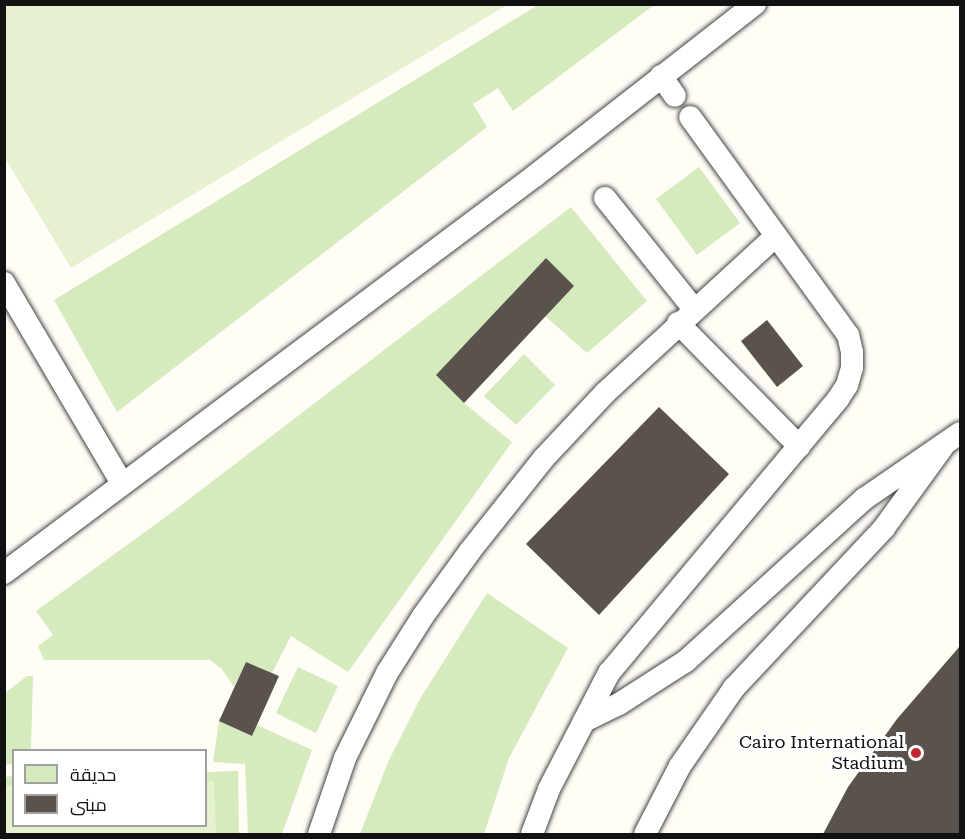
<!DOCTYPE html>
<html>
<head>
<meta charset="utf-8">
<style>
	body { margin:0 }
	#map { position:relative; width:965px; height:839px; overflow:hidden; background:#fffdf5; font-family:"Roboto Serif",Cairo,serif }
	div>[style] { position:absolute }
	.green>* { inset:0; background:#d5ebbd }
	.pitch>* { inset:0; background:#e6f2cf }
	.building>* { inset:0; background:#5a524d }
	.roads { filter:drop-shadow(0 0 2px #444) drop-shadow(0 0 2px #444) }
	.service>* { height:22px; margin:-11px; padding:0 11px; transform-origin:11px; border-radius:11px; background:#fff }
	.dots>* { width:16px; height:16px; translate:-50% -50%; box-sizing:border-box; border:3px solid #fff; border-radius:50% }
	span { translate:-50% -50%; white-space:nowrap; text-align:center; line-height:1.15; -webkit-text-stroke:6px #fff; paint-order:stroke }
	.poi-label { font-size:18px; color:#111 }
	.right { translate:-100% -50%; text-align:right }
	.frame { position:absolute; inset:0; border:6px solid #111; pointer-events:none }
	.legend { position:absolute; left:12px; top:749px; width:195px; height:78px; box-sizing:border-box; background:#fff; border:2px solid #a0a0a0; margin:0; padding:8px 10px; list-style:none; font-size:18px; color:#111 }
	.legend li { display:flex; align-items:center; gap:12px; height:30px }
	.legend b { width:30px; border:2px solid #a0a0a0 }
</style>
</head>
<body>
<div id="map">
	<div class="green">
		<div style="clip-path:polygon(538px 5px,654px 5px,513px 111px,498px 88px,473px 104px,487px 127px,117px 412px,54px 300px)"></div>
		<div style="clip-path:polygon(699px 167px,740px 223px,697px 255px,656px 199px)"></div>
		<div style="clip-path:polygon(571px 207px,647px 301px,587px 353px,545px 316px,574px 286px,545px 259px,436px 375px,464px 403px,512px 442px,348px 672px,291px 636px,272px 673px,246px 662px,234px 687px,222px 669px,210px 660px,44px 660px,38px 646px,53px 635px,36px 611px,167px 516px)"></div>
		<div style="clip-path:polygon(524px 354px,555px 385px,516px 425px,484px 396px)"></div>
		<div style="clip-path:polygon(487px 593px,568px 648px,509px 758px,484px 834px,360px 834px,388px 762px,421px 697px)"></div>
		<div style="clip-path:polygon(298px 667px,338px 686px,316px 733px,276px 713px)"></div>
		<div style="clip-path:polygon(27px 676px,33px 676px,31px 750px,14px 750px,13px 764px,5px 765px,5px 693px)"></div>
		<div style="clip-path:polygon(219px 721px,252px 736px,257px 725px,312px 750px,282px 834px,248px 834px,245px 764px,213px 762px)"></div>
		<div style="clip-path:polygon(238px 771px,239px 834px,5px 834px,4px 777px,13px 776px,14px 826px,206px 826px,206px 772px)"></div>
	</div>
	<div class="pitch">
		<div style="clip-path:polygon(5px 4px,507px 4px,507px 5px,71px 268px,5px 158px)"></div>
		<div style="clip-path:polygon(214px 781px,216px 834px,5px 834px,5px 786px,13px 786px,14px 826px,206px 826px,206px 782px)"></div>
	</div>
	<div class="building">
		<div style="clip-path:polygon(546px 258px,574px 286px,464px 403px,436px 375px)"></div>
		<div style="clip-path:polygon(767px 320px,803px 366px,777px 387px,741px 341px)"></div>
		<div style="clip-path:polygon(659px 407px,729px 474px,599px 615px,526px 544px)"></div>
		<div style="clip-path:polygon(960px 646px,960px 834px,823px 834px,848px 787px,897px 719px)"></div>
		<div style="clip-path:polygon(246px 662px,279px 676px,252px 736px,219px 721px)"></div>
	</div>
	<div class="roads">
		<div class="service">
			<div style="left:661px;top:76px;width:24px;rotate:55deg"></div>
			<div style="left:605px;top:198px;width:142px;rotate:51.3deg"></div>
			<div style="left:4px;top:283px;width:232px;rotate:59.5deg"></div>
			<div style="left:678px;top:323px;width:173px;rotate:45.5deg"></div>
			<div style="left:4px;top:573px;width:664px;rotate:-36.8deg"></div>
			<div style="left:536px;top:175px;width:278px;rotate:-38deg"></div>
			<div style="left:584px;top:721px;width:39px;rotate:-26deg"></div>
			<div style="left:619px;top:704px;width:80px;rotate:-32.7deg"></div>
			<div style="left:686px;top:661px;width:241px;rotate:-42.3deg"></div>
			<div style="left:864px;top:499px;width:116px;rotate:-34.5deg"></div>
			<div style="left:319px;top:834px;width:80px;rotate:-71.1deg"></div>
			<div style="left:345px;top:758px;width:95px;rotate:-63.7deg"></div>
			<div style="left:387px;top:673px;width:67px;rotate:-57.7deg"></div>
			<div style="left:423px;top:616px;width:80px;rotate:-54.1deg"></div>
			<div style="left:470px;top:551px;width:119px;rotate:-51.5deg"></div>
			<div style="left:544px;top:458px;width:89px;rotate:-46.8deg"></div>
			<div style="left:605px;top:393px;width:232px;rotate:-42.6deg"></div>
			<div style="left:532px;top:834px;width:48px;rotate:-69.3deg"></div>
			<div style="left:549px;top:789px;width:131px;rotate:-62.7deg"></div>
			<div style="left:609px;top:673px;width:357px;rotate:-50.1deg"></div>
			<div style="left:838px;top:399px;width:17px;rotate:-57deg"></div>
			<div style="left:847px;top:385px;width:18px;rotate:-74deg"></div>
			<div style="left:852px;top:368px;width:16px;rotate:-90deg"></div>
			<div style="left:852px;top:352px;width:17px;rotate:-103deg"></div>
			<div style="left:848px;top:335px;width:269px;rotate:-125.9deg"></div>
			<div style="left:645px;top:834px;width:76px;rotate:-62.8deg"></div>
			<div style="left:680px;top:766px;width:95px;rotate:-55.3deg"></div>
			<div style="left:734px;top:688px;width:219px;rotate:-46.8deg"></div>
			<div style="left:884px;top:528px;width:102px;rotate:-54.1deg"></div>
		</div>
	</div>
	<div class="dots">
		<div style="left:916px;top:753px;background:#c4262e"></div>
	</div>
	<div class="poi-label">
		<span class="right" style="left:904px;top:753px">Cairo International<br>Stadium</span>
	</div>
	<div class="frame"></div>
	<ul class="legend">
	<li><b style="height:16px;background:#d5ebbd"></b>حديقة</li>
	<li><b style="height:16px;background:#5a524d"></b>مبنى</li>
	</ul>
</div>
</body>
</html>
